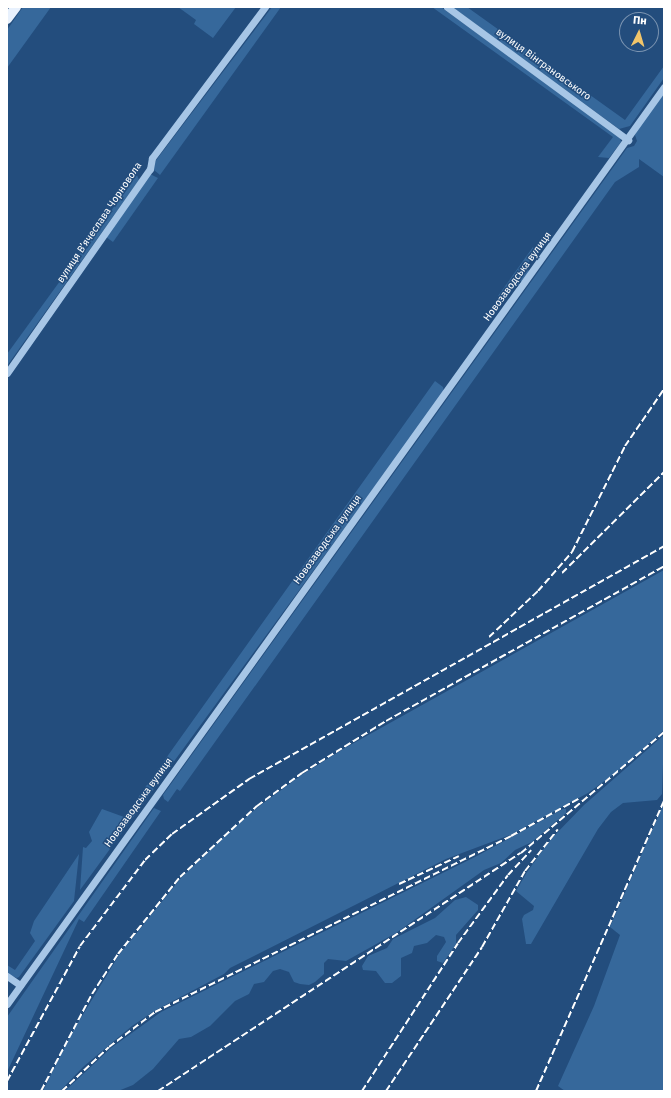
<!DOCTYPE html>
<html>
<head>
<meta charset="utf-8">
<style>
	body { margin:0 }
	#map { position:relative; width:671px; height:1098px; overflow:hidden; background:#234d7d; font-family:"Fira Sans",sans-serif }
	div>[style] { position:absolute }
	.green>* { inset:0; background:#36689b }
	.minor>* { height:7px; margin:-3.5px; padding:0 3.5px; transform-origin:3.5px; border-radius:3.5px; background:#a7c6e6 }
	.major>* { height:10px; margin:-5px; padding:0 5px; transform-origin:5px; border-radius:5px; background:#e8f1fd }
	.rail>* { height:2px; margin-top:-1px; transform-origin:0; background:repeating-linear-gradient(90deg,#fff 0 7px,transparent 0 10px) }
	span { translate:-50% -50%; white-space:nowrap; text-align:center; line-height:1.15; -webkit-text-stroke:3px #234d7d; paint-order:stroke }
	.street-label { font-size:10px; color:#fff }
	.frame { position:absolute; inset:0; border:8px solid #fff; pointer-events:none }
	.north { position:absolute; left:619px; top:12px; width:40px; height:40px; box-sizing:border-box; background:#234d7d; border:1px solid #7b94b1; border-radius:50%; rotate:5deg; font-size:11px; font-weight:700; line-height:16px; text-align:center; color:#fff }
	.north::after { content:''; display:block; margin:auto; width:14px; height:18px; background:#f1c56a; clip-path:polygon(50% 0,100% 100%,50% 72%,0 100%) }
</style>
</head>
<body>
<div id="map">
	<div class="green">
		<div style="clip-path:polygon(23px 7px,51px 7px,7px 68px,7px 30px)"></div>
		<div style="clip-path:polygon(178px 7px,236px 7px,213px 38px,194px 24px,196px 20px)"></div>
		<div style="clip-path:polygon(272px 7px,281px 7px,160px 175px,154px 170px,154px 163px)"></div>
		<div style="clip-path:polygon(432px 7px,441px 7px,620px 137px,621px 142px,609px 158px,598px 157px,613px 137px)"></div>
		<div style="clip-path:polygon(452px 7px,467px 7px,625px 120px,664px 66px,664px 78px,630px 126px,619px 129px)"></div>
		<div style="clip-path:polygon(664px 93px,664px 177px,639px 159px,639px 167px,615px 182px,180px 791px,177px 789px,168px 802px,164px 799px,163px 795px,627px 148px,634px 146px,637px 141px,635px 135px,638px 128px)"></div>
		<div style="clip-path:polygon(150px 174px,158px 178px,113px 242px,106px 237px)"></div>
		<div style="clip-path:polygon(137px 175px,139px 180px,7px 366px,7px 354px)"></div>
		<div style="clip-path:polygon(533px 247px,535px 254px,526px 266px,529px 271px,519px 286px,510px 285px,502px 296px,498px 296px)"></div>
		<div style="clip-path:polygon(435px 381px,443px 387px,444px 392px,80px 890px,83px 847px,86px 848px,92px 841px,89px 832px,102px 809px,124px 817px)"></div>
		<div style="clip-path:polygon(664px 570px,664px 730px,618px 771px,588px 793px,510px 835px,446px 859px,230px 968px,224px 974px,154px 1011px,132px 1026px,83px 1067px,60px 1091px,43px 1091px,70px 1036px,119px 955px,181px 878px,219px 841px,258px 807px,303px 774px,345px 748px)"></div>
		<div style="clip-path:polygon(664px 735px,662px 794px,657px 800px,623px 803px,611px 812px,598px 829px,531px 944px,526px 944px,522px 919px,524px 915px,533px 910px,534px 906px,516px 891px,527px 872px,551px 839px,584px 805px)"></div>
		<div style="clip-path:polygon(664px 803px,664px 1091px,565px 1091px,558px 1086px,594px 1006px,620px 935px,610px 927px)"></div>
		<div style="clip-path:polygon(154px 808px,161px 811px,84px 922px,79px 919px,7px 1072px,7px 1017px)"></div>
		<div style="clip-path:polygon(563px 809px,566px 809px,566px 813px,532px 842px,515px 850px,501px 863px,484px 870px,396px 933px,346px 961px,328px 959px,324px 963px,324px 974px,315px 982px,309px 985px,300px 984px,294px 982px,289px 972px,280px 969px,273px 971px,264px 982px,254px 984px,249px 994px,235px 1001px,210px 1026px,191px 1037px,179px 1039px,153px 1069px,133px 1085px,118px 1091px,65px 1091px,111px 1048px,161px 1012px,475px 857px)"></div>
		<div style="clip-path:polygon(79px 854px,74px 901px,19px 977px,17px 978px,7px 974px,7px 965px,15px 970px,35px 941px,30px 933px,34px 921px)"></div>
		<div style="clip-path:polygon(466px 897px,478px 905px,478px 910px,456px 935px,456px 944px,443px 963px,437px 961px,437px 956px,446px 942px,444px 937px,436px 935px,427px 943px,414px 946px,412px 953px,401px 958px,401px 976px,392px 983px,385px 983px,376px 971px,363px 970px,362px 966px,368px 956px,387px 948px,393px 939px,435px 918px,455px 900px)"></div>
	</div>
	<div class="minor">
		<div style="left:447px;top:7px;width:225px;rotate:36.3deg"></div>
		<div style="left:7px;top:373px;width:249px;rotate:-55deg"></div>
		<div style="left:150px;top:169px;width:11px;rotate:-80deg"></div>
		<div style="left:152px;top:158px;width:189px;rotate:-53.2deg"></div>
		<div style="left:7px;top:976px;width:16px;rotate:35deg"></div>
		<div style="left:7px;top:1004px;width:1128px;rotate:-54.38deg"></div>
	</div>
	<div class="major">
		<div style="left:7px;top:19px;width:15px;rotate:-53deg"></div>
	</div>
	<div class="rail">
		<div style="left:562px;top:573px;width:144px;rotate:-44.7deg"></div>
		<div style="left:489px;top:637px;width:67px;rotate:-43.2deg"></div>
		<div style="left:538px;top:591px;width:52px;rotate:-48.9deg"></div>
		<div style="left:572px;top:552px;width:119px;rotate:-63.4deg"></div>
		<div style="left:625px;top:446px;width:69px;rotate:-55.6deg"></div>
		<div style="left:399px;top:884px;width:66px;rotate:-25deg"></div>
		<div style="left:7px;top:1081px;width:153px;rotate:-61.6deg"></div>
		<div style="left:80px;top:946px;width:108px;rotate:-52.9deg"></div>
		<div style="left:145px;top:860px;width:37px;rotate:-44deg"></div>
		<div style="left:172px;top:834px;width:95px;rotate:-35.5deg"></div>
		<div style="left:249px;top:779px;width:476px;rotate:-29.3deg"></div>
		<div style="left:41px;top:1091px;width:110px;rotate:-62.3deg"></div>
		<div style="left:92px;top:994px;width:48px;rotate:-57deg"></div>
		<div style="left:118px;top:954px;width:99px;rotate:-51.2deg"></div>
		<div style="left:180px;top:877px;width:105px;rotate:-42.7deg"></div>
		<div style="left:257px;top:806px;width:56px;rotate:-36.3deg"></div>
		<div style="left:302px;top:773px;width:99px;rotate:-31.8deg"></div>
		<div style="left:386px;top:721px;width:318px;rotate:-29.1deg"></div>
		<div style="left:62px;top:1091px;width:64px;rotate:-43.1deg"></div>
		<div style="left:109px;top:1047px;width:58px;rotate:-37.3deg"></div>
		<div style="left:155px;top:1012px;width:397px;rotate:-26.3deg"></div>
		<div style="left:511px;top:836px;width:77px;rotate:-28.9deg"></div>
		<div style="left:158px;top:1091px;width:434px;rotate:-33.3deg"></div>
		<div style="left:521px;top:853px;width:187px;rotate:-40.2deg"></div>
		<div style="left:362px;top:1091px;width:176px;rotate:-57deg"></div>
		<div style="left:458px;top:943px;width:84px;rotate:-53.7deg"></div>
		<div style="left:508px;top:875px;width:34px;rotate:-47deg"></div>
		<div style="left:386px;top:1091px;width:173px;rotate:-56.3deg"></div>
		<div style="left:482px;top:947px;width:87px;rotate:-60.5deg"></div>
		<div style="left:525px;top:871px;width:53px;rotate:-51.8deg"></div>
		<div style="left:536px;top:1091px;width:317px;rotate:-66.2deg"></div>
	</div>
	<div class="street-label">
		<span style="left:543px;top:65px;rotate:36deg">вулиця Вінграновського</span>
		<span style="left:100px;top:223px;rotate:-56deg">вулиця Вʼячеслава Чорновола</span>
		<span style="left:518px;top:277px;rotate:-54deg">Новозаводська вулиця</span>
		<span style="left:328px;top:540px;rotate:-54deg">Новозаводська вулиця</span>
		<span style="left:139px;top:803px;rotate:-54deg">Новозаводська вулиця</span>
	</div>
	<div class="frame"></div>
	<div class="north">Пн</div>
</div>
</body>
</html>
